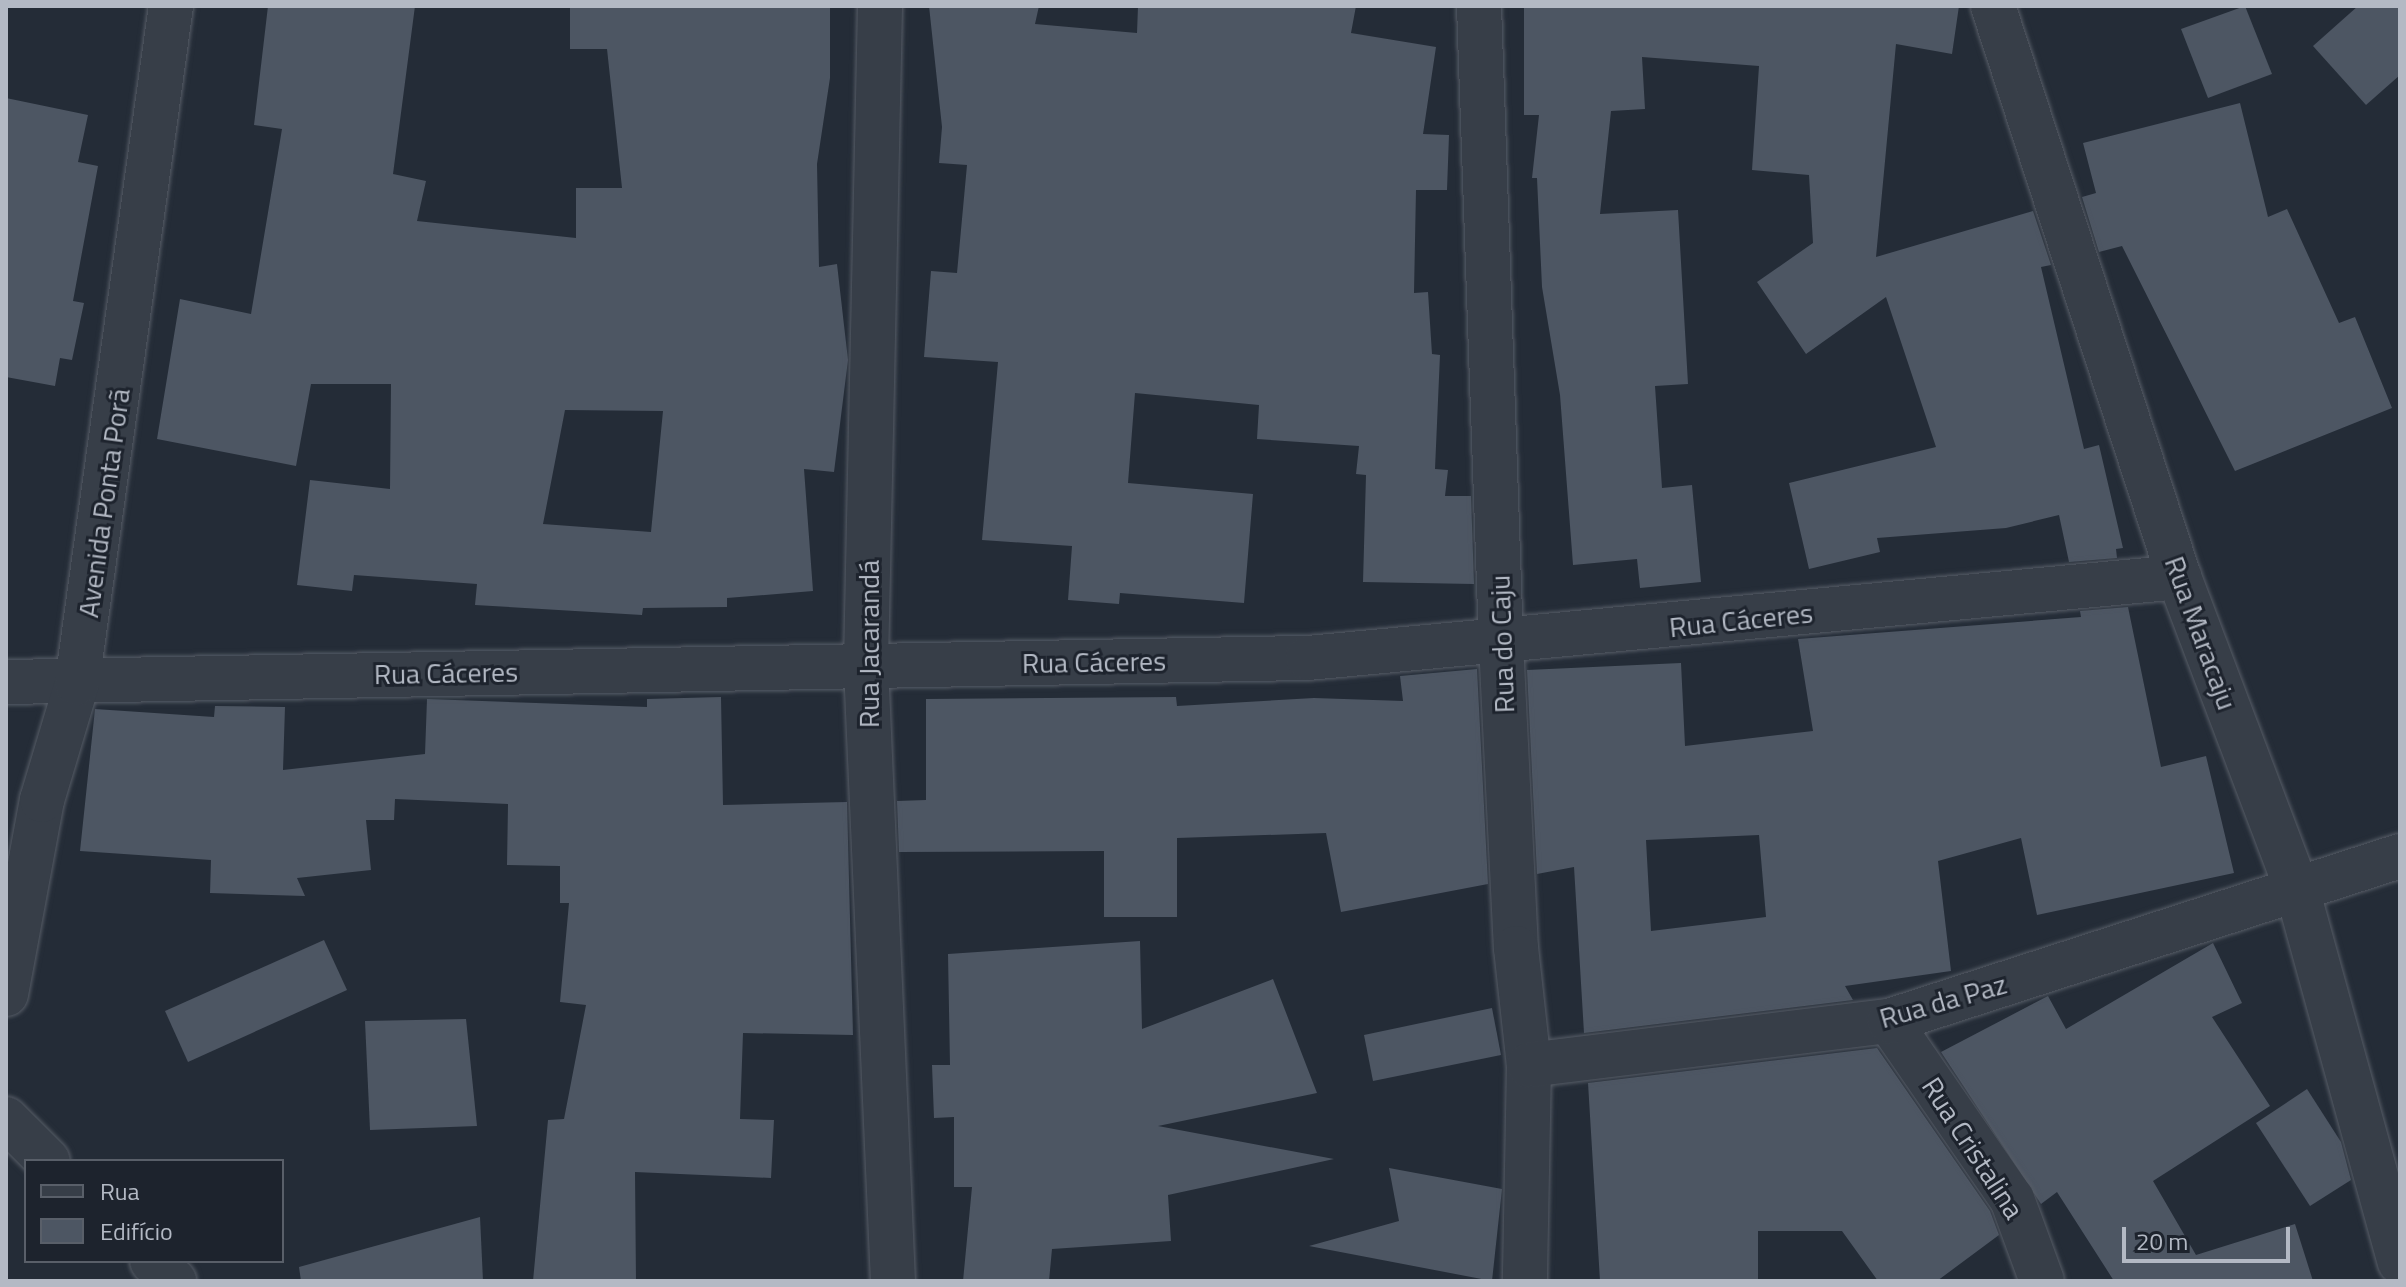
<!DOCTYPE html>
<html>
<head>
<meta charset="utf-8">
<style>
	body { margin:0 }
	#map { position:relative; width:2406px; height:1287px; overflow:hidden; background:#242c37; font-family:"Titillium Web",sans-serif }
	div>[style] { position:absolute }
	.building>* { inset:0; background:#4d5663 }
	.roads { filter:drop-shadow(0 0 2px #565c66) drop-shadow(0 0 2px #565c66) }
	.street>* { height:44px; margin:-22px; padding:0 22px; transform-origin:22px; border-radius:22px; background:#373e48 }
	span { translate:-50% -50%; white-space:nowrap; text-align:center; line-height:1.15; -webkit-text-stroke:6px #1d232d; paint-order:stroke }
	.street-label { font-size:28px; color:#b3b9c4 }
	.frame { position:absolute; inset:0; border:8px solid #b3b9c4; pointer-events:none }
	.legend { position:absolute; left:24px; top:1159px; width:260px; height:104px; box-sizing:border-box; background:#1d232d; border:2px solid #595f69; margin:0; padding:10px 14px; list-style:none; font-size:24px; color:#b3b9c4 }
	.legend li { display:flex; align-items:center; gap:16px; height:40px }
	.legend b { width:40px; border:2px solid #595f69 }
	.scale { position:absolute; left:2122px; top:1227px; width:168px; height:36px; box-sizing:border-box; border:4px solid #b3b9c4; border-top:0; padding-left:10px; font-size:24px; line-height:28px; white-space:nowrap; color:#b3b9c4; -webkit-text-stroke:6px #1d232d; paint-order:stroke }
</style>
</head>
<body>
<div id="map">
	<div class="building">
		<div style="clip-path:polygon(evenodd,268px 6px,415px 6px,393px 174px,426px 181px,417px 221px,576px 238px,576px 188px,622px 188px,607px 49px,570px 49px,570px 6px,830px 6px,830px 78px,817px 164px,819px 267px,837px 264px,848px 360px,834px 472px,804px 469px,813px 591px,727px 598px,727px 607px,643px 608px,642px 615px,475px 605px,477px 584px,354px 575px,352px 591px,297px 585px,310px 480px,390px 489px,391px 384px,311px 384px,296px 466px,157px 439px,180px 299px,251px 314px,282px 129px,254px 125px,268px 6px,565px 410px,663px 411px,651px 532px,543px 524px,565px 410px)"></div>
		<div style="clip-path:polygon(929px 6px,1039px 6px,1035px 24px,1137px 33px,1138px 6px,1356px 6px,1351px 33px,1436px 47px,1423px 134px,1449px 135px,1447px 190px,1416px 190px,1414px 293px,1428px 292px,1432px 354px,1440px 355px,1435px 469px,1448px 470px,1445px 496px,1471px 496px,1474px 584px,1363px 582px,1366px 475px,1356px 474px,1359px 446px,1257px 439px,1259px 405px,1135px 393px,1128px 483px,1253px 494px,1244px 603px,1120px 593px,1119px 604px,1068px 600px,1072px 546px,982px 540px,998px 362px,924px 357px,931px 271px,957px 273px,967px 165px,939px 163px,942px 127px)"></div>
		<div style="clip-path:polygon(1524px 6px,1959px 6px,1952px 54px,1896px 44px,1876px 257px,2033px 211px,2051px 265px,2041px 267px,2084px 449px,2099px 445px,2123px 548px,2116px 549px,2117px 558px,2069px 562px,2059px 515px,2006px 528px,1877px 538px,1880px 552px,1809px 569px,1789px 483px,1936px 447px,1886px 297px,1806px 354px,1757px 282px,1813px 243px,1809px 175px,1752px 170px,1759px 66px,1642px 57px,1645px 109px,1611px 111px,1600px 214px,1678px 210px,1688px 384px,1655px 386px,1662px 488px,1692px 485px,1701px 582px,1640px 588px,1637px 559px,1573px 565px,1560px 395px,1542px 287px,1537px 178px,1532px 178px,1539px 115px,1524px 115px)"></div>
		<div style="clip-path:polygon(2245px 6px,2272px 74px,2208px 98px,2181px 29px)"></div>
		<div style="clip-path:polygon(2358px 6px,2400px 6px,2400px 75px,2366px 105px,2313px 46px)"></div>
		<div style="clip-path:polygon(6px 98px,88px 115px,78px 162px,98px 166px,73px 301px,84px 303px,72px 360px,60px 358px,55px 386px,6px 377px)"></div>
		<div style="clip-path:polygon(2240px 103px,2268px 217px,2287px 209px,2339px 323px,2355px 317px,2392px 408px,2235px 471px,2122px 246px,2099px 252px,2082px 197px,2096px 193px,2083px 143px)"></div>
		<div style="clip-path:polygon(evenodd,2128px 607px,2161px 767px,2206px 756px,2234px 873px,2037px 915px,2021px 838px,1938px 861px,1951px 971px,1845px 986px,1853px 1000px,1584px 1033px,1574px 867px,1537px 874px,1527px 670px,1681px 663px,1685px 746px,1813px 731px,1798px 639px,2081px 617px,2080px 611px,2128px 607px,1759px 835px,1766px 917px,1651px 931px,1646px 840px,1759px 835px)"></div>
		<div style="clip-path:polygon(1477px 669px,1488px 884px,1341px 912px,1326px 833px,1177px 838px,1177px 917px,1104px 917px,1104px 851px,899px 852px,897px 801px,926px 800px,926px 699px,1176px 697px,1177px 706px,1314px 698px,1403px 701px,1400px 676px)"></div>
		<div style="clip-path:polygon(721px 697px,723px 805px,847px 802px,853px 1035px,743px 1033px,740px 1119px,774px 1120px,771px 1178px,635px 1172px,636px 1281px,533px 1281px,548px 1120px,564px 1119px,586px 1005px,560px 1002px,569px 903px,560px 903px,560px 866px,507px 865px,508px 804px,395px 799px,394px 820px,366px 820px,371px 870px,297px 878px,305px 896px,210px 893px,211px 860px,80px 851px,95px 709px,214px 717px,215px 706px,285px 707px,283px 770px,425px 754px,427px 699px,647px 707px,647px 699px)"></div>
		<div style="clip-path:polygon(324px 940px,347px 990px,188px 1062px,165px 1011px)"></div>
		<div style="clip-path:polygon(1140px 941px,1142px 1029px,1273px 979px,1317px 1093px,1158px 1126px,1334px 1159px,1168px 1195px,1171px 1241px,1052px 1249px,1049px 1281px,963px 1281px,972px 1187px,954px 1187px,954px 1117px,934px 1118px,932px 1065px,950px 1065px,948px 954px)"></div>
		<div style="clip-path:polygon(2213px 943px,2242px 1003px,2212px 1017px,2270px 1106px,2153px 1181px,2196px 1255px,2295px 1224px,2313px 1281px,2114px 1281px,2057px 1192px,2041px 1204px,1941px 1052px,2048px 996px,2066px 1029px)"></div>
		<div style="clip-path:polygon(1492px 1008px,1501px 1055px,1373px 1081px,1364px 1035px)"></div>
		<div style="clip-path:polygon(466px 1019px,477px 1126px,370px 1130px,365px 1021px)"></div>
		<div style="clip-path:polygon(1877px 1048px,1990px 1211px,1999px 1235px,1937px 1281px,1878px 1281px,1842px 1231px,1758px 1231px,1758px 1281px,1600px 1281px,1588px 1083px)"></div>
		<div style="clip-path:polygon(2307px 1089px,2341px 1142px,2351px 1180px,2310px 1206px,2256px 1123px)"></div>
		<div style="clip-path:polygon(1389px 1168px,1502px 1189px,1492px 1281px,1309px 1246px,1399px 1221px)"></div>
		<div style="clip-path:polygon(480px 1217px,483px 1281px,301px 1281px,299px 1267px)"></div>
	</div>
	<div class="roads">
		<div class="street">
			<div style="left:880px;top:6px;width:660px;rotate:91.22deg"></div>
			<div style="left:866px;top:666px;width:616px;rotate:87.49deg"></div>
			<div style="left:1479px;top:6px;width:637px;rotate:88.02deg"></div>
			<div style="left:1501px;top:643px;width:305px;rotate:87.2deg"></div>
			<div style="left:1516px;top:948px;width:118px;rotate:83.7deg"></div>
			<div style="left:1529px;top:1065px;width:216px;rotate:91.1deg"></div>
			<div style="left:1993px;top:6px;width:601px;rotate:71.96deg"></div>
			<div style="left:2179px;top:577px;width:334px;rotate:69.3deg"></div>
			<div style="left:2297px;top:889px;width:387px;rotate:74.6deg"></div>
			<div style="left:6px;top:682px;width:1302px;rotate:-1.06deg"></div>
			<div style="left:1308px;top:658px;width:875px;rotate:-5.31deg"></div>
			<div style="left:6px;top:994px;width:197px;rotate:-79.5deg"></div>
			<div style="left:42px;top:800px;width:122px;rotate:-73.3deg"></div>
			<div style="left:77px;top:683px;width:683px;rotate:-82.1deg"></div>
			<div style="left:1889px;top:1021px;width:216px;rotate:55.4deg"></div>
			<div style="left:2012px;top:1199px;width:87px;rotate:69.9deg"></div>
			<div style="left:1529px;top:1065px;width:363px;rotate:-7deg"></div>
			<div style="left:1889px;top:1021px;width:537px;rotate:-17.9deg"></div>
			<div style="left:6px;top:1119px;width:59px;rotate:45deg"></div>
			<div style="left:152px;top:1261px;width:30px;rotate:42deg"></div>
		</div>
	</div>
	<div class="street-label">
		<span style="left:104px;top:503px;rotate:-82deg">Avenida Ponta Porã</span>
		<span style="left:1741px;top:620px;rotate:-6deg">Rua Cáceres</span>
		<span style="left:2201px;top:633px;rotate:70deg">Rua Maracaju</span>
		<span style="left:869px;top:644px;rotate:-90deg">Rua Jacarandá</span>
		<span style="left:1502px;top:644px;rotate:-92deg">Rua do Caju</span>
		<span style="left:1094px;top:662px;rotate:-1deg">Rua Cáceres</span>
		<span style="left:446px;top:673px;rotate:-1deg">Rua Cáceres</span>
		<span style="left:1943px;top:1001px;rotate:-16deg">Rua da Paz</span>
		<span style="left:1973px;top:1148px;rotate:57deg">Rua Cristalina</span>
	</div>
	<div class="frame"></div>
	<ul class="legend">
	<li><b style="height:10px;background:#373e48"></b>Rua</li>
	<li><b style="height:22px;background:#4d5663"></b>Edifício</li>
	</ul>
	<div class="scale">20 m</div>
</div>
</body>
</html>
